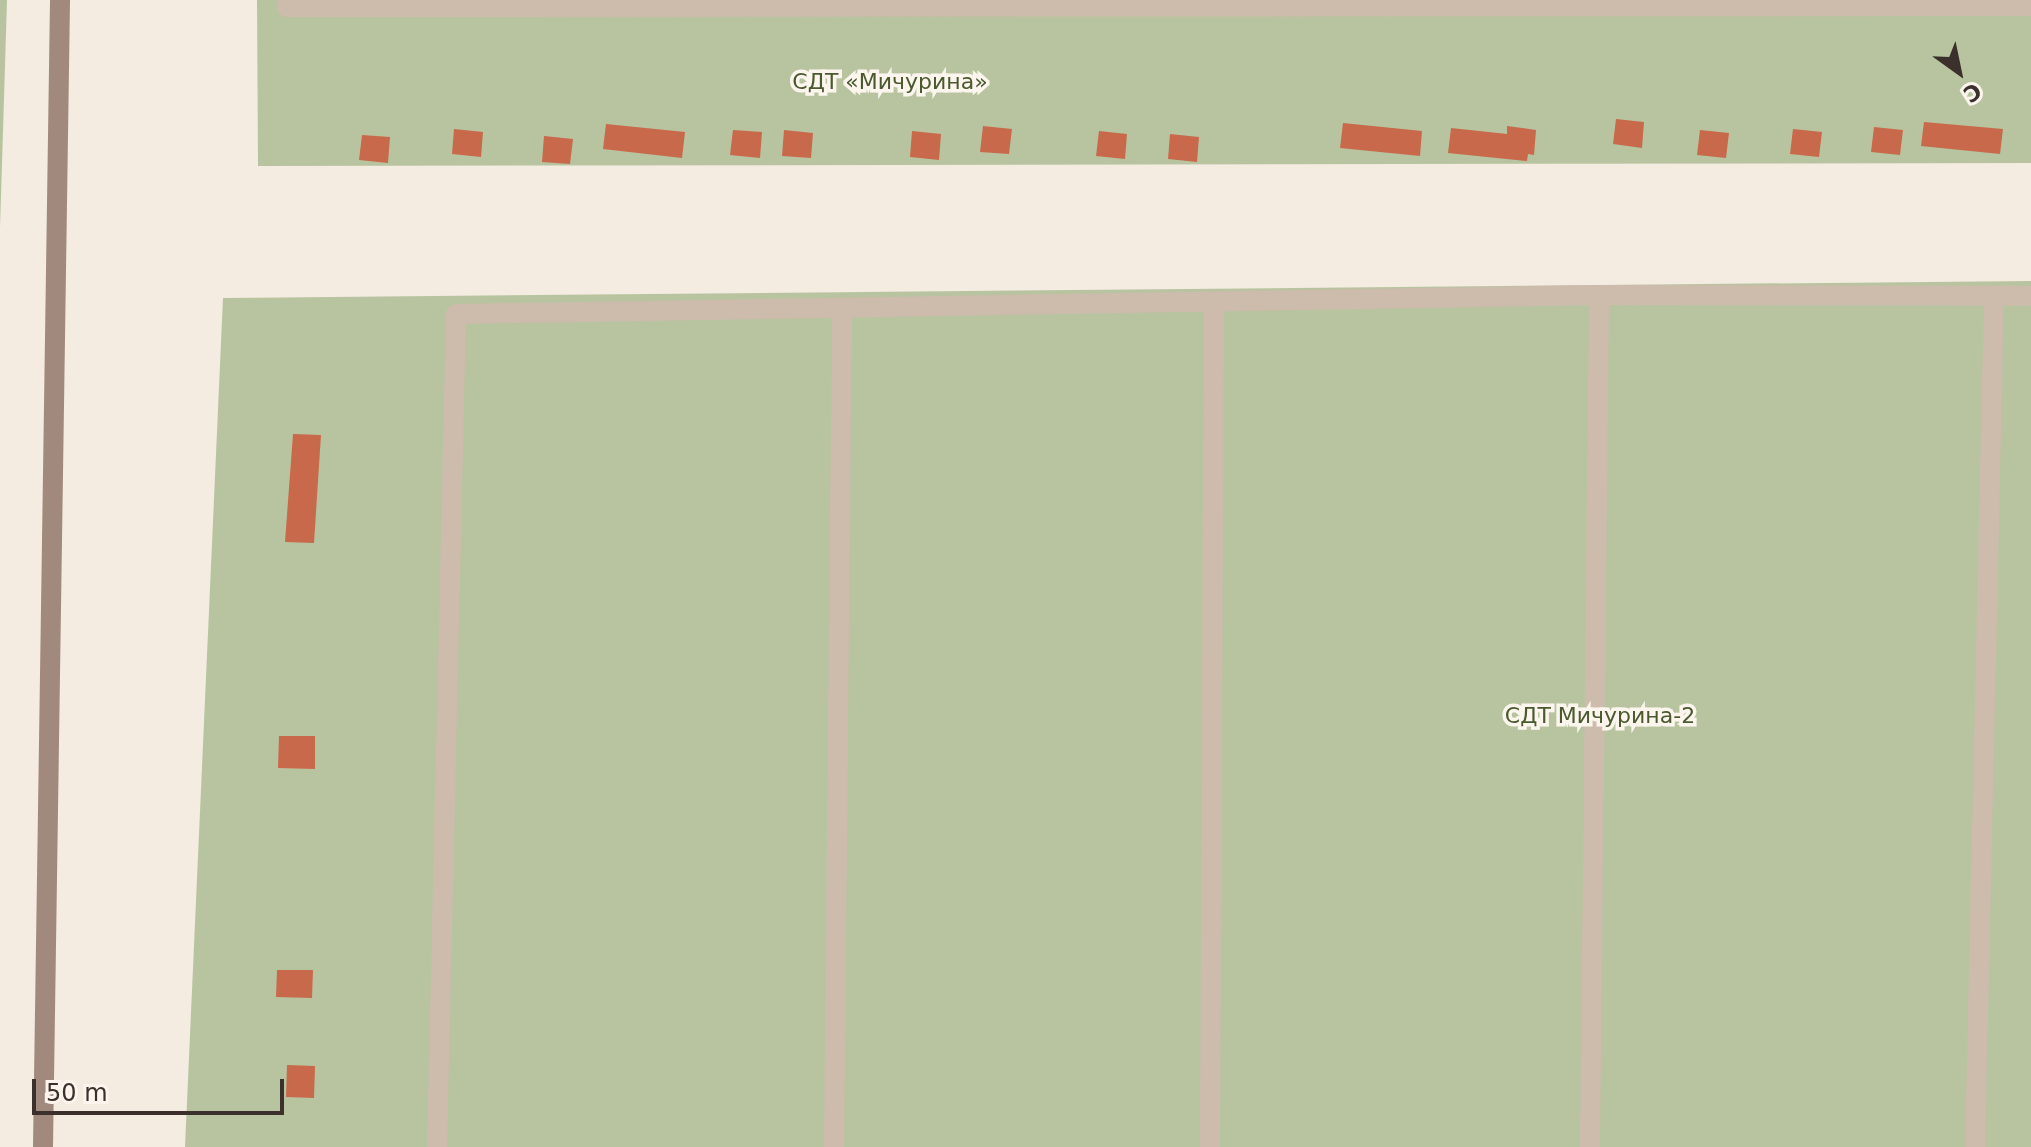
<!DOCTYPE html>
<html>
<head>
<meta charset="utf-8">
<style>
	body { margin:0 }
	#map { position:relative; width:2031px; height:1147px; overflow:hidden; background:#f4ebe1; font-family:"DejaVu Sans",sans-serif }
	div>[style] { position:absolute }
	.green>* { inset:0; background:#b8c4a0 }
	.building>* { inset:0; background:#c8694b }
	.lane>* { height:20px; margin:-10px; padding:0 10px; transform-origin:10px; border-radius:10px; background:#cdbbac }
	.secondary>* { height:20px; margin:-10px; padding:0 10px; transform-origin:10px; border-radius:10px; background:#a18a7d }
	span { translate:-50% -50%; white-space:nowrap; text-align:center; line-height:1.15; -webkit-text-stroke:7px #fbf5ee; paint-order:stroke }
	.park-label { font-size:22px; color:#4a5a2e }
	.north { position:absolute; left:1919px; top:32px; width:80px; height:80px; -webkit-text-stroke:6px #fbf5ee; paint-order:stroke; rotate:147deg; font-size:22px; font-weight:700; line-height:32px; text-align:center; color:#3b302b }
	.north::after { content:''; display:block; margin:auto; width:28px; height:36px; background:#3b302b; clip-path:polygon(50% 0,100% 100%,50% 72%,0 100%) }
	.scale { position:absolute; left:32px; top:1079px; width:252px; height:36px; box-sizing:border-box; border:4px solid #3b302b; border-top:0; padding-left:10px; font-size:24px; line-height:28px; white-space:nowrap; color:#3b302b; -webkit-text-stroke:6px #fbf5ee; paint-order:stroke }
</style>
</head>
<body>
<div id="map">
	<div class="green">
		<div style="clip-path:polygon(0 0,7px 0,0 228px)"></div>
		<div style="clip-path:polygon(257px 0,2031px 0,2031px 163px,258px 166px)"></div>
		<div style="clip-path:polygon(2031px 281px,2031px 1147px,185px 1147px,223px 298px)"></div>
	</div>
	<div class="building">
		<div style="clip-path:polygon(1616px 119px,1644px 122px,1642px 148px,1613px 144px)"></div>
		<div style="clip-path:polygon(1924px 122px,2003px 129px,2000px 154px,1921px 146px)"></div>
		<div style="clip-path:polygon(1343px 123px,1422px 131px,1420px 156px,1340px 148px)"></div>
		<div style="clip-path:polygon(606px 124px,685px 132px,682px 158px,603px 149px)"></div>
		<div style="clip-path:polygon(983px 126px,1012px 129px,1009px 154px,980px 152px)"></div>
		<div style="clip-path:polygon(1507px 126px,1536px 130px,1534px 155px,1528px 154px,1527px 161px,1448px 153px,1451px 128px,1507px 134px)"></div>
		<div style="clip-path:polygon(1874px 127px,1903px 130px,1900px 155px,1871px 152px)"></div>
		<div style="clip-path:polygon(454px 129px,483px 132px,481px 157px,452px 154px)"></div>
		<div style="clip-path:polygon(1793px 129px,1822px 132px,1819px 157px,1790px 154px)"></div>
		<div style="clip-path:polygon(733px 130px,762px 132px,760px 158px,730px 155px)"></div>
		<div style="clip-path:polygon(784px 130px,813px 133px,811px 158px,782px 156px)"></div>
		<div style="clip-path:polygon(1700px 130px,1729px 133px,1726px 158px,1697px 155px)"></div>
		<div style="clip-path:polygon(912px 131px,941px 134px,939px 160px,910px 157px)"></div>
		<div style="clip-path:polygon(1099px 131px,1127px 134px,1125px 159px,1096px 156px)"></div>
		<div style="clip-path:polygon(1170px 134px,1199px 137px,1197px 162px,1168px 159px)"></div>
		<div style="clip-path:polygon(362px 135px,390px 137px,388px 163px,359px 160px)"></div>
		<div style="clip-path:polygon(544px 136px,573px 139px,570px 164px,542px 162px)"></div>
		<div style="clip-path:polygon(293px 434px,321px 435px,314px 543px,285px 542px)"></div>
		<div style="clip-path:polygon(279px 736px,315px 736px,315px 769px,278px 768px)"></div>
		<div style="clip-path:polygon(277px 970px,313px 970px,312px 998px,276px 997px)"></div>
		<div style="clip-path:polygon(287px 1065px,315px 1066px,314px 1098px,286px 1097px)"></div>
	</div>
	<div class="lane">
		<div style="left:287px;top:0;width:7px;rotate:90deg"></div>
		<div style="left:287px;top:7px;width:1744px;rotate:-0.03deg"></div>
		<div style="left:437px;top:1147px;width:833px;rotate:-88.69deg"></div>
		<div style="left:456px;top:314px;width:1143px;rotate:-0.95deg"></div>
		<div style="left:1599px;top:295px;width:432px;rotate:0.1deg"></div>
		<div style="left:834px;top:1147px;width:839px;rotate:-89.45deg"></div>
		<div style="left:1210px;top:1147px;width:845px;rotate:-89.73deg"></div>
		<div style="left:1590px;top:1147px;width:852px;rotate:-89.39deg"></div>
		<div style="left:1975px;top:1147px;width:851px;rotate:-88.72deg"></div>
	</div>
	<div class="secondary">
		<div style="left:43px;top:1147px;width:1147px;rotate:-89.15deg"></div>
	</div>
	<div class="park-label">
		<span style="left:890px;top:82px">СДТ «Мичурина»</span>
		<span style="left:1600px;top:716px">СДТ Мичурина-2</span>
	</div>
	<div class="north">С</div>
	<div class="scale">50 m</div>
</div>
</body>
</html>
